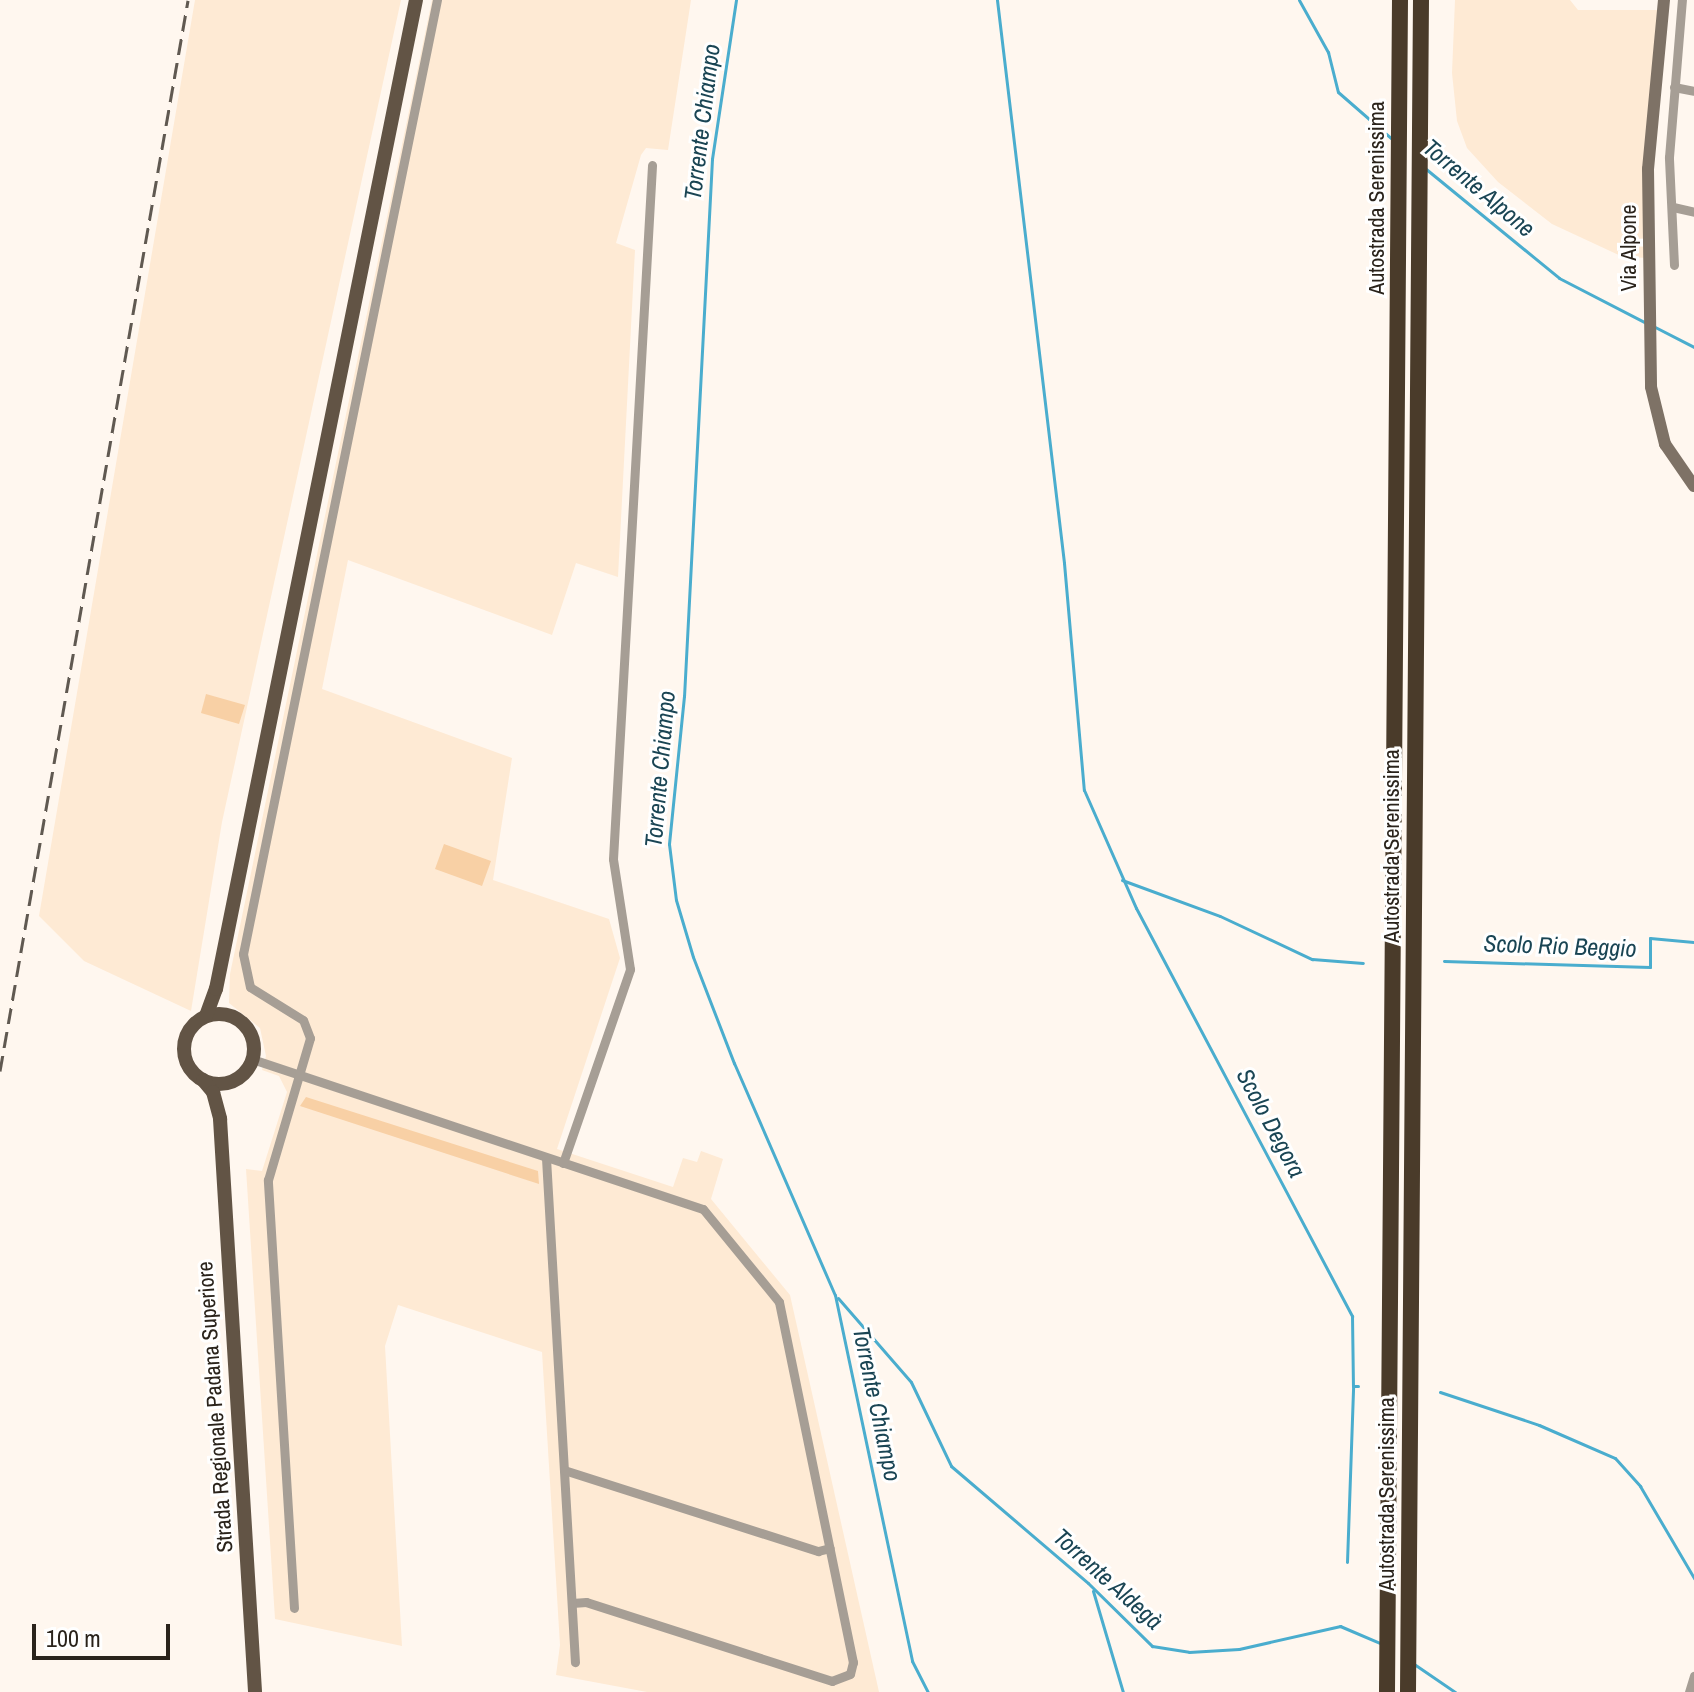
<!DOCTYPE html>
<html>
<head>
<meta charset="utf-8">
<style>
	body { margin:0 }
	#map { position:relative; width:1694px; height:1692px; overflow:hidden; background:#fff7ef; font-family:"Archivo Narrow",sans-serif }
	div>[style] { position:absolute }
	.built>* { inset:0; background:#feead4 }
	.green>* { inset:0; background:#f8d0a5 }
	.stream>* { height:3px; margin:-1.5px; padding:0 1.5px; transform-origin:1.5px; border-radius:1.5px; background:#4aadce }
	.street>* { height:9px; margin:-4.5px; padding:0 4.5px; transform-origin:4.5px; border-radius:4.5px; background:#a69e95 }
	.secondary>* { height:12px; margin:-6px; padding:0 6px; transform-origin:6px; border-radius:6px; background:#7e7266 }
	.primary>* { height:14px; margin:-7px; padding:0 7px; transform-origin:7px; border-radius:7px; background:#625445 }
	.primary>.ring { margin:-7px; padding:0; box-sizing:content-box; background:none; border:14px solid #625445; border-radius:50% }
	.highway>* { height:16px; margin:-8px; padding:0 8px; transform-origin:8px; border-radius:8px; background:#4a3b2a }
	.rail>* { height:3px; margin-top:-1.5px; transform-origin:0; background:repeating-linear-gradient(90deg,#605951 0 16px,transparent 0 24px) }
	span { translate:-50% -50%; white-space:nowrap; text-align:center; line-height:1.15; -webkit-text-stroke:6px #fff; paint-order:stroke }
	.street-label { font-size:22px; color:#2a231b }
	.water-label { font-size:24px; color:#1a4554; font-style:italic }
	.scale { position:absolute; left:32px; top:1624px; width:138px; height:36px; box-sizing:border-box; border:4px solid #2a231b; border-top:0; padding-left:10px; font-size:24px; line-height:28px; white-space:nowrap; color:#2a231b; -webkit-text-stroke:6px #fff; paint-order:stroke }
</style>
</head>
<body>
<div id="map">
	<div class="built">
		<div style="clip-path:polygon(195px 0,401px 0,222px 822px,191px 1011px,84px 961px,39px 916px)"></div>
		<div style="clip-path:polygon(432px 0,691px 0,668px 150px,646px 148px,641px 155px,616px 243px,635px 250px,618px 577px,576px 563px,552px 635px,348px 560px,322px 689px,512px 758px,493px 880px,609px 919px,620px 958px,557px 1149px,673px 1187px,683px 1158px,697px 1162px,701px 1151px,723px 1159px,711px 1199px,790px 1295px,879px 1692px,647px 1692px,556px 1675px,560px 1645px,542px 1352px,398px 1305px,385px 1346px,402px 1646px,275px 1619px,246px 1169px,262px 1171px,287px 1092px,279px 1076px,262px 1070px,266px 1056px,260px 1028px,229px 1003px,230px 974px)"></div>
		<div style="clip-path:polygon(1455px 0,1570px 0,1578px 10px,1658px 10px,1649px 258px,1623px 257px,1552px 224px,1498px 182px,1467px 148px,1457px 121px,1452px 73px)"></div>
	</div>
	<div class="green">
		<div style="clip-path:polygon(206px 694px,245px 705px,239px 724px,201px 713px)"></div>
		<div style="clip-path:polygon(444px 844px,491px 861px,482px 886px,435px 869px)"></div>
		<div style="clip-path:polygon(306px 1097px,538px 1171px,539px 1184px,300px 1106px)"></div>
	</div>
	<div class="stream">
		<div style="left:736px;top:0;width:161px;rotate:98.6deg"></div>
		<div style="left:712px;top:159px;width:538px;rotate:92.98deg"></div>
		<div style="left:684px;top:696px;width:149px;rotate:95.8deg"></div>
		<div style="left:669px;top:844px;width:56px;rotate:82.9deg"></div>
		<div style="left:676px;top:900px;width:59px;rotate:73.4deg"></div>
		<div style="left:693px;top:957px;width:114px;rotate:68.9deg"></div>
		<div style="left:734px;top:1063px;width:253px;rotate:66.5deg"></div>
		<div style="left:835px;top:1295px;width:374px;rotate:78.1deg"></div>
		<div style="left:912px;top:1661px;width:35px;rotate:63deg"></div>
		<div style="left:997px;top:0;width:567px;rotate:83.21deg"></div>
		<div style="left:1064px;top:563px;width:228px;rotate:85deg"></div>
		<div style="left:1084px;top:790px;width:129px;rotate:66.2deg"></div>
		<div style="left:1136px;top:908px;width:462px;rotate:62.1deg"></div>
		<div style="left:1352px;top:1316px;width:70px;rotate:89.2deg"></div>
		<div style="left:1353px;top:1386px;width:5px"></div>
		<div style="left:1299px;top:0;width:60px;rotate:60.9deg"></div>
		<div style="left:1328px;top:52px;width:41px;rotate:76deg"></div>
		<div style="left:1338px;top:92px;width:73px;rotate:41.1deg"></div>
		<div style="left:1426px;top:169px;width:172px;rotate:39.3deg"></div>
		<div style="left:1559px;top:278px;width:100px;rotate:27.3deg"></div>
		<div style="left:1655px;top:327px;width:44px;rotate:27.1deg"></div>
		<div style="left:1122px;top:880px;width:104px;rotate:20.2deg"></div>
		<div style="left:1220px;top:916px;width:102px;rotate:25.1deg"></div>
		<div style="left:1312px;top:959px;width:51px;rotate:4.5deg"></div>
		<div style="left:1444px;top:961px;width:206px;rotate:1.7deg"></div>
		<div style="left:1650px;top:967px;width:29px;rotate:-90deg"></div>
		<div style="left:1650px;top:938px;width:44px;rotate:5.2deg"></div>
		<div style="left:838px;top:1298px;width:111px;rotate:49deg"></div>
		<div style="left:911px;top:1382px;width:93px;rotate:64.5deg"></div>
		<div style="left:951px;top:1466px;width:180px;rotate:40.5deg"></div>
		<div style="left:1088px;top:1583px;width:90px;rotate:44.5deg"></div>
		<div style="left:1152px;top:1646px;width:37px;rotate:9deg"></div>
		<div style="left:1189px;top:1652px;width:50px;rotate:-3.4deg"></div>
		<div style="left:1239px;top:1649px;width:104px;rotate:-12.8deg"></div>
		<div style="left:1340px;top:1626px;width:43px;rotate:23deg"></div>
		<div style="left:1440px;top:1392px;width:104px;rotate:18.4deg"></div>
		<div style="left:1539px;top:1425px;width:83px;rotate:23.5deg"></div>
		<div style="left:1615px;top:1458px;width:38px;rotate:48deg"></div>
		<div style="left:1640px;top:1486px;width:107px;rotate:59.6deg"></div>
		<div style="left:1347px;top:1562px;width:176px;rotate:-88deg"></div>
		<div style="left:1093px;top:1591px;width:105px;rotate:73.5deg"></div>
		<div style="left:1414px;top:1664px;width:50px;rotate:34.3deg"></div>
	</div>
	<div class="street">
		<div style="left:1674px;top:87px;width:20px;rotate:11deg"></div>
		<div style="left:1673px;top:207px;width:22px;rotate:13deg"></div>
		<div style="left:1674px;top:265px;width:108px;rotate:-92.7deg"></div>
		<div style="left:1669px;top:157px;width:158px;rotate:-85.3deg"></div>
		<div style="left:252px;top:1059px;width:475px;rotate:18.4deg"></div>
		<div style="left:703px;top:1209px;width:120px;rotate:50.7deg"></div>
		<div style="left:779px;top:1302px;width:368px;rotate:78.4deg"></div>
		<div style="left:853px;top:1662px;width:12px;rotate:104deg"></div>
		<div style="left:850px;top:1674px;width:19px;rotate:159deg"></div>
		<div style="left:832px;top:1681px;width:258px;rotate:-162.2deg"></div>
		<div style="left:586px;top:1602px;width:14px;rotate:176deg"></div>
		<div style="left:546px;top:1158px;width:505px;rotate:86.71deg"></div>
		<div style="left:563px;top:1163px;width:205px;rotate:-70.9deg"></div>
		<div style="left:630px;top:969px;width:111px;rotate:-98.8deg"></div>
		<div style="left:613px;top:859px;width:695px;rotate:-86.78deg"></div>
		<div style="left:564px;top:1470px;width:267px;rotate:17.7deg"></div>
		<div style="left:818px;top:1551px;width:12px;rotate:-14deg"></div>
		<div style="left:294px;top:1608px;width:429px;rotate:-93.5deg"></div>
		<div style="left:268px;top:1180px;width:148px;rotate:-73.5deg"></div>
		<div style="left:310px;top:1038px;width:19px;rotate:-111deg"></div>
		<div style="left:303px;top:1020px;width:62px;rotate:-148.1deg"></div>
		<div style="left:250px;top:987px;width:34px;rotate:-102deg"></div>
		<div style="left:243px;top:954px;width:974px;rotate:-78.51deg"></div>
		<div style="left:1689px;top:1692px;width:17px;rotate:-73deg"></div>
	</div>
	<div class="secondary">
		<div style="left:1664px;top:0;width:170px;rotate:95.4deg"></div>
		<div style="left:1648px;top:169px;width:218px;rotate:89.2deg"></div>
		<div style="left:1651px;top:387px;width:59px;rotate:76.2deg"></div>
		<div style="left:1665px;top:444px;width:51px;rotate:55.4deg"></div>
	</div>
	<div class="primary">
		<div class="ring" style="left:184px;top:1014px;width:56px;height:56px"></div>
		<div style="left:206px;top:1016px;width:29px;rotate:-70deg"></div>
		<div style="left:216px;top:989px;width:1009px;rotate:-78.57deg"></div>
		<div style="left:203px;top:1080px;width:16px;rotate:50deg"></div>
		<div style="left:213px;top:1092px;width:28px;rotate:75deg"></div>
		<div style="left:220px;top:1119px;width:574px;rotate:86.5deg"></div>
	</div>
	<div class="highway">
		<div style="left:1387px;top:1692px;width:1692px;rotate:-89.56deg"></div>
		<div style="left:1408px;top:1692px;width:1692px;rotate:-89.56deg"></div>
	</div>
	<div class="rail">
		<div style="left:0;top:1071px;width:1087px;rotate:-80.04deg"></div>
	</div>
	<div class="street-label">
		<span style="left:1377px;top:198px;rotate:-90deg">Autostrada Serenissima</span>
		<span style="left:1629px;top:248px;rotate:-90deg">Via Alpone</span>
		<span style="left:1392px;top:846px;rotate:-90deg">Autostrada Serenissima</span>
		<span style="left:215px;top:1407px;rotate:-94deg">Strada Regionale Padana Superiore</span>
		<span style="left:1387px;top:1494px;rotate:-90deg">Autostrada Serenissima</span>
	</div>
	<div class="water-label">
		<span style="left:702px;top:122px;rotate:-83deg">Torrente Chiampo</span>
		<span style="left:1479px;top:188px;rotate:40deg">Torrente Alpone</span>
		<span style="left:660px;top:769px;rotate:-85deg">Torrente Chiampo</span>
		<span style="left:1560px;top:946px;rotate:2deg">Scolo Rio Beggio</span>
		<span style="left:1271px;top:1123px;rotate:62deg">Scolo Degora</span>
		<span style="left:877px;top:1404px;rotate:78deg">Torrente Chiampo</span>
		<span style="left:1108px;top:1579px;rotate:42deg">Torrente Aldegà</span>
	</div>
	<div class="scale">100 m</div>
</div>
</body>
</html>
